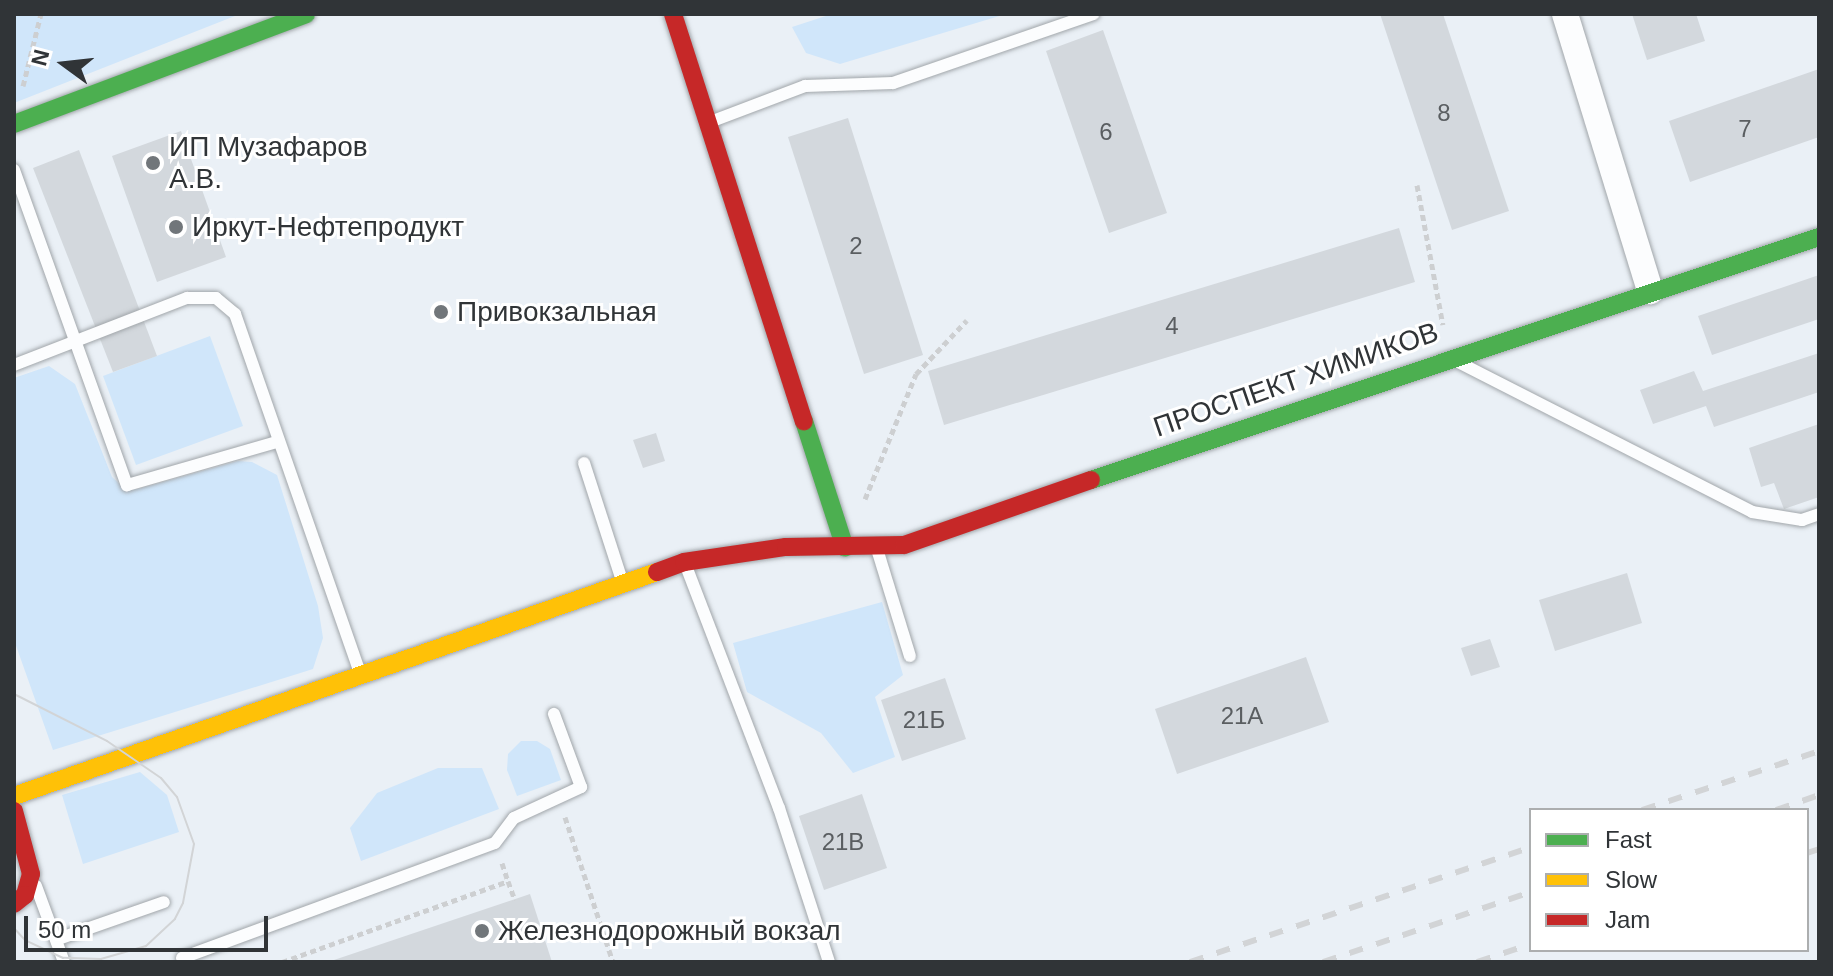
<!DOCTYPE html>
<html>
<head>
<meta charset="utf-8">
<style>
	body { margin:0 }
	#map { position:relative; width:1833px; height:976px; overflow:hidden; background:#eaf0f6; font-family:Helvetica,sans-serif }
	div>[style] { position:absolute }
	.green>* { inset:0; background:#d0e6fa }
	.building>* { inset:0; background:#d3d8dd }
	.path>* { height:5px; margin-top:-2.5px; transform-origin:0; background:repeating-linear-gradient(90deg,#cdcfd1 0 6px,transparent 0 10px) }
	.roads { filter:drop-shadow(0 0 2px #a1a6aa) drop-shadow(0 0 2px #a1a6aa) }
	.lane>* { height:12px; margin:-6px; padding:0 6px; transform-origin:6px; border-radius:6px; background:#fcfdfe }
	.street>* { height:26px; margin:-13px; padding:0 13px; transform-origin:13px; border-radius:13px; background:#fcfdfe }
	.fast>* { height:18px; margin:-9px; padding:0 9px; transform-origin:9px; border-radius:9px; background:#4caf50 }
	.slow>* { height:18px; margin:-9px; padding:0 9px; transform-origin:9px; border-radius:9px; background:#ffc107 }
	.jam>* { height:18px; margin:-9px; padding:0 9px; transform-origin:9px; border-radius:9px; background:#c62828 }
	.tram>* { height:2px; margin:-1px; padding:0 1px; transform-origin:1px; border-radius:1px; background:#d2d4d6 }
	.rail>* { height:6px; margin-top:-3px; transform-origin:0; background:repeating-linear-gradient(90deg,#d2d4d6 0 14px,transparent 0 28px) }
	.dots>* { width:22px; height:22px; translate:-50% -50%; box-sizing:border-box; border:4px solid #fff; border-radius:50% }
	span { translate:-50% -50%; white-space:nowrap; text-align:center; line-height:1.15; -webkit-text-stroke:6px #fff; paint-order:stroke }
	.number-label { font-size:24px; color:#5a5e61 }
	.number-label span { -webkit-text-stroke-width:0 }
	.poi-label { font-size:28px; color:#303437 }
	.left { translate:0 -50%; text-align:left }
	.street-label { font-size:28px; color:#303437 }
	.frame { position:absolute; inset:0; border:16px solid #303437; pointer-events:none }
	.legend { position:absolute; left:1529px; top:808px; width:280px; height:144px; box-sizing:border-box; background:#fff; border:2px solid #acaeaf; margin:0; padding:10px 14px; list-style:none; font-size:24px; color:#303437 }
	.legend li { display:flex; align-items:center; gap:16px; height:40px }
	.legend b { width:40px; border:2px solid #acaeaf }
	.north { position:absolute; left:24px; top:24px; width:80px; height:80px; -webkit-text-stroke:6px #fff; paint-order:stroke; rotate:285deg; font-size:22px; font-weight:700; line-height:32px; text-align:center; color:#303437 }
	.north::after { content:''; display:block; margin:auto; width:28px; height:36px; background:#303437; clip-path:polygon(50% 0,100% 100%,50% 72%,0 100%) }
	.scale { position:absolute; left:24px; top:916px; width:244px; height:36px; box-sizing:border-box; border:4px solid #303437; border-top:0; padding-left:10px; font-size:24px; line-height:28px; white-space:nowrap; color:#303437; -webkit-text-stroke:6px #fff; paint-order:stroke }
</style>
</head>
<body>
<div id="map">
	<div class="green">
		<div style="clip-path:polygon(14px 14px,240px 14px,14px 103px)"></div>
		<div style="clip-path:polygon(832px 14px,1006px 14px,840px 64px,806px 53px,792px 27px)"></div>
		<div style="clip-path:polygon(210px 336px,243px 426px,136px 465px,103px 376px)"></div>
		<div style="clip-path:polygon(49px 366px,75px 384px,112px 477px,124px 488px,138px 489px,238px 461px,252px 462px,277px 475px,318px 606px,323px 638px,313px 669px,53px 750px,14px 640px,14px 378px)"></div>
		<div style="clip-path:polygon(882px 602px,903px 675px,875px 697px,895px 757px,853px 773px,821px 733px,747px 692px,733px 643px)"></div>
		<div style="clip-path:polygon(521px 741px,537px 741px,550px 749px,561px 780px,517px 796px,507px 770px,508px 754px)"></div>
		<div style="clip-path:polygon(438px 768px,482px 768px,499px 809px,361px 861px,350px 828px,377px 793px)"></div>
		<div style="clip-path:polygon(140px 772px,167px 795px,179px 832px,83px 864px,62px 795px)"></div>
	</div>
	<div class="building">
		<div style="clip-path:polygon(1380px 14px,1443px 14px,1509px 211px,1452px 230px)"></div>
		<div style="clip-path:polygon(1632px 14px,1696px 14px,1705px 41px,1647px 60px)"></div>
		<div style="clip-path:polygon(1103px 30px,1167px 213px,1109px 233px,1046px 51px)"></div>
		<div style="clip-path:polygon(1819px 69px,1819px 137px,1690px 182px,1669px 121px)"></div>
		<div style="clip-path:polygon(848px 118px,923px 355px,864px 374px,788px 137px)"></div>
		<div style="clip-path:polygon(181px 131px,226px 257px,157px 282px,112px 156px)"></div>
		<div style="clip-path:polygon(79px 150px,157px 356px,113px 372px,33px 168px)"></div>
		<div style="clip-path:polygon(1399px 228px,1415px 282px,944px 425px,928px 371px)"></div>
		<div style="clip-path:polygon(1819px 275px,1819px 319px,1712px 355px,1698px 316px)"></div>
		<div style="clip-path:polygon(1819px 353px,1819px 392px,1714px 427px,1706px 406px,1653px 424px,1640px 390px,1694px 371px,1703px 391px)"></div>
		<div style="clip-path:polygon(1819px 424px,1819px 497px,1784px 509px,1774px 483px,1761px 487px,1749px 448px)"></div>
		<div style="clip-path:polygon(656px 433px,665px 461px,643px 468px,633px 440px)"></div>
		<div style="clip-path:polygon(1627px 573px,1642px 623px,1555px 651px,1539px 600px)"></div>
		<div style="clip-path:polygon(1490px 639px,1500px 667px,1471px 676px,1461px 648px)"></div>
		<div style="clip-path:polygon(1306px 657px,1329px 722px,1177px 774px,1155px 709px)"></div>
		<div style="clip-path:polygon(945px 678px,966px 739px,902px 761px,881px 700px)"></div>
		<div style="clip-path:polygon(862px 794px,887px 868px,824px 890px,799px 816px)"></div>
		<div style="clip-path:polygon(530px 894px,552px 962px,331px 962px,331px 961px)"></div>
	</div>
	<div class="path">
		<div style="left:23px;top:86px;width:74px;rotate:-76deg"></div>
		<div style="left:1417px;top:185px;width:142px;rotate:79.5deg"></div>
		<div style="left:865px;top:499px;width:135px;rotate:-67.8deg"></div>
		<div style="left:916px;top:374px;width:74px;rotate:-46.6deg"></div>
		<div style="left:565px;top:817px;width:153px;rotate:71.7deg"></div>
		<div style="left:502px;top:863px;width:19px;rotate:72deg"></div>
		<div style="left:282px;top:962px;width:240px;rotate:-19.7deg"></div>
		<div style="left:508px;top:881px;width:20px;rotate:70deg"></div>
	</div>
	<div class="roads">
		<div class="lane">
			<div style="left:710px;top:122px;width:102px;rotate:-20.8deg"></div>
			<div style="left:805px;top:86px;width:88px;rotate:-2deg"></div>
			<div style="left:893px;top:83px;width:212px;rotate:-19deg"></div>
			<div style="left:14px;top:170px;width:335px;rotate:70.3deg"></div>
			<div style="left:127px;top:485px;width:156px;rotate:-16deg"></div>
			<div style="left:1460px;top:363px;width:328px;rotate:27deg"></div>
			<div style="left:1752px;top:512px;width:51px;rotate:9.1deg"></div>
			<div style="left:1802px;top:520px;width:18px;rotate:-19deg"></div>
			<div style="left:14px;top:365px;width:186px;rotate:-21.2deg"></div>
			<div style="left:187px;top:298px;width:29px"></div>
			<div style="left:216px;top:298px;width:25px;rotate:40deg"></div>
			<div style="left:235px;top:314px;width:380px;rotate:70.8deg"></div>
			<div style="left:584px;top:463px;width:124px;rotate:72.1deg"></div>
			<div style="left:877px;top:549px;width:112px;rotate:72.9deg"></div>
			<div style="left:686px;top:566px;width:259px;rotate:69deg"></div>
			<div style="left:779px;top:808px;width:162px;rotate:72deg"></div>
			<div style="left:36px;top:886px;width:81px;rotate:69.8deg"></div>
			<div style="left:58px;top:939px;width:112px;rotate:-19.2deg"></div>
			<div style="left:182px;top:958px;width:333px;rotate:-20.2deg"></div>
			<div style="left:495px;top:843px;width:31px;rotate:-53deg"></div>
			<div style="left:514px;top:818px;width:74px;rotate:-24.8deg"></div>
			<div style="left:581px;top:787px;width:78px;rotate:-110.3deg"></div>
		</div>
		<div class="street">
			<div style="left:1565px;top:14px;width:290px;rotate:72.9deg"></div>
		</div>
		<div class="fast">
			<div style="left:14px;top:124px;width:312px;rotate:-20.6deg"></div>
			<div style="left:804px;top:421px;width:133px;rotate:72.1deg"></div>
			<div style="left:1091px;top:480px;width:767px;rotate:-18.46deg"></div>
		</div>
		<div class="slow">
			<div style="left:14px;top:796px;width:681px;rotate:-19.21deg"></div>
		</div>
		<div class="jam">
			<div style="left:673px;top:14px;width:428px;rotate:72.2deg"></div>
			<div style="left:657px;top:572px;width:29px;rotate:-20deg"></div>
			<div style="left:684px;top:562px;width:103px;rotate:-8.4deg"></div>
			<div style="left:786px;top:547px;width:118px;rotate:-1deg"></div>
			<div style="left:904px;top:545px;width:198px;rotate:-19.2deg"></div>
			<div style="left:14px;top:811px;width:65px;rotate:74.9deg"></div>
			<div style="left:31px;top:874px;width:22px;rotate:106deg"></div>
			<div style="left:25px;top:895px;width:14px;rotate:141deg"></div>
		</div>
	</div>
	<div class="tram">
		<div style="left:14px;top:694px;width:104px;rotate:26.8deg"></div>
		<div style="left:107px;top:741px;width:65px;rotate:34.4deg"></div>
		<div style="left:161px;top:778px;width:25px;rotate:50deg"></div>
		<div style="left:177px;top:797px;width:50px;rotate:70.1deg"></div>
		<div style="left:194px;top:844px;width:60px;rotate:100.6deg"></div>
		<div style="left:183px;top:903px;width:18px;rotate:117deg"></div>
		<div style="left:175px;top:919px;width:40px;rotate:137deg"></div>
		<div style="left:146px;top:946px;width:47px;rotate:163.9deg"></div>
		<div style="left:101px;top:959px;width:38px;rotate:-178deg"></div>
		<div style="left:63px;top:958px;width:42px;rotate:-154.7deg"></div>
		<div style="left:25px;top:940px;width:16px;rotate:-133deg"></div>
	</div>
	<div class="rail">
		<div style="left:1642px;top:810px;width:187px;rotate:-18.4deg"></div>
		<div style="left:1776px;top:810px;width:46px;rotate:-19.2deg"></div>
		<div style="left:1807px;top:853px;width:13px;rotate:-18deg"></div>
		<div style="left:1190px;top:962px;width:360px;rotate:-18.6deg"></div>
		<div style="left:1323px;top:962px;width:219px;rotate:-18.6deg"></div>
		<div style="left:1477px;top:962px;width:57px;rotate:-18.4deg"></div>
	</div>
	<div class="dots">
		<div style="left:153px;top:163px;background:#71767a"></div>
		<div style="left:176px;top:227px;background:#71767a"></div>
		<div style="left:441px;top:312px;background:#71767a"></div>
		<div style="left:482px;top:931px;background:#71767a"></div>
	</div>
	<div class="number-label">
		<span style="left:1444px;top:113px">8</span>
		<span style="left:1745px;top:129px">7</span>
		<span style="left:1106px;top:132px">6</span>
		<span style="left:856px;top:246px">2</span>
		<span style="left:1172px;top:326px">4</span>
		<span style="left:1242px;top:716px">21А</span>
		<span style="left:924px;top:720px">21Б</span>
		<span style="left:843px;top:842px">21В</span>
	</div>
	<div class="poi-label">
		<span class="left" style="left:169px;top:163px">ИП Музафаров<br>А.В.</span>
		<span class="left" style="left:192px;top:227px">Иркут-Нефтепродукт</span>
		<span class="left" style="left:457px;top:312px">Привокзальная</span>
		<span class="left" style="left:498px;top:931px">Железнодорожный вокзал</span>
	</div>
	<div class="street-label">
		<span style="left:1296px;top:380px;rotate:-19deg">ПРОСПЕКТ ХИМИКОВ</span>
	</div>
	<div class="frame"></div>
	<ul class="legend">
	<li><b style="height:10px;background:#4caf50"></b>Fast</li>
	<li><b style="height:10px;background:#ffc107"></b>Slow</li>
	<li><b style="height:10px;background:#c62828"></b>Jam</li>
	</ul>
	<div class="north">N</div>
	<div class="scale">50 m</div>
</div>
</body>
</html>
